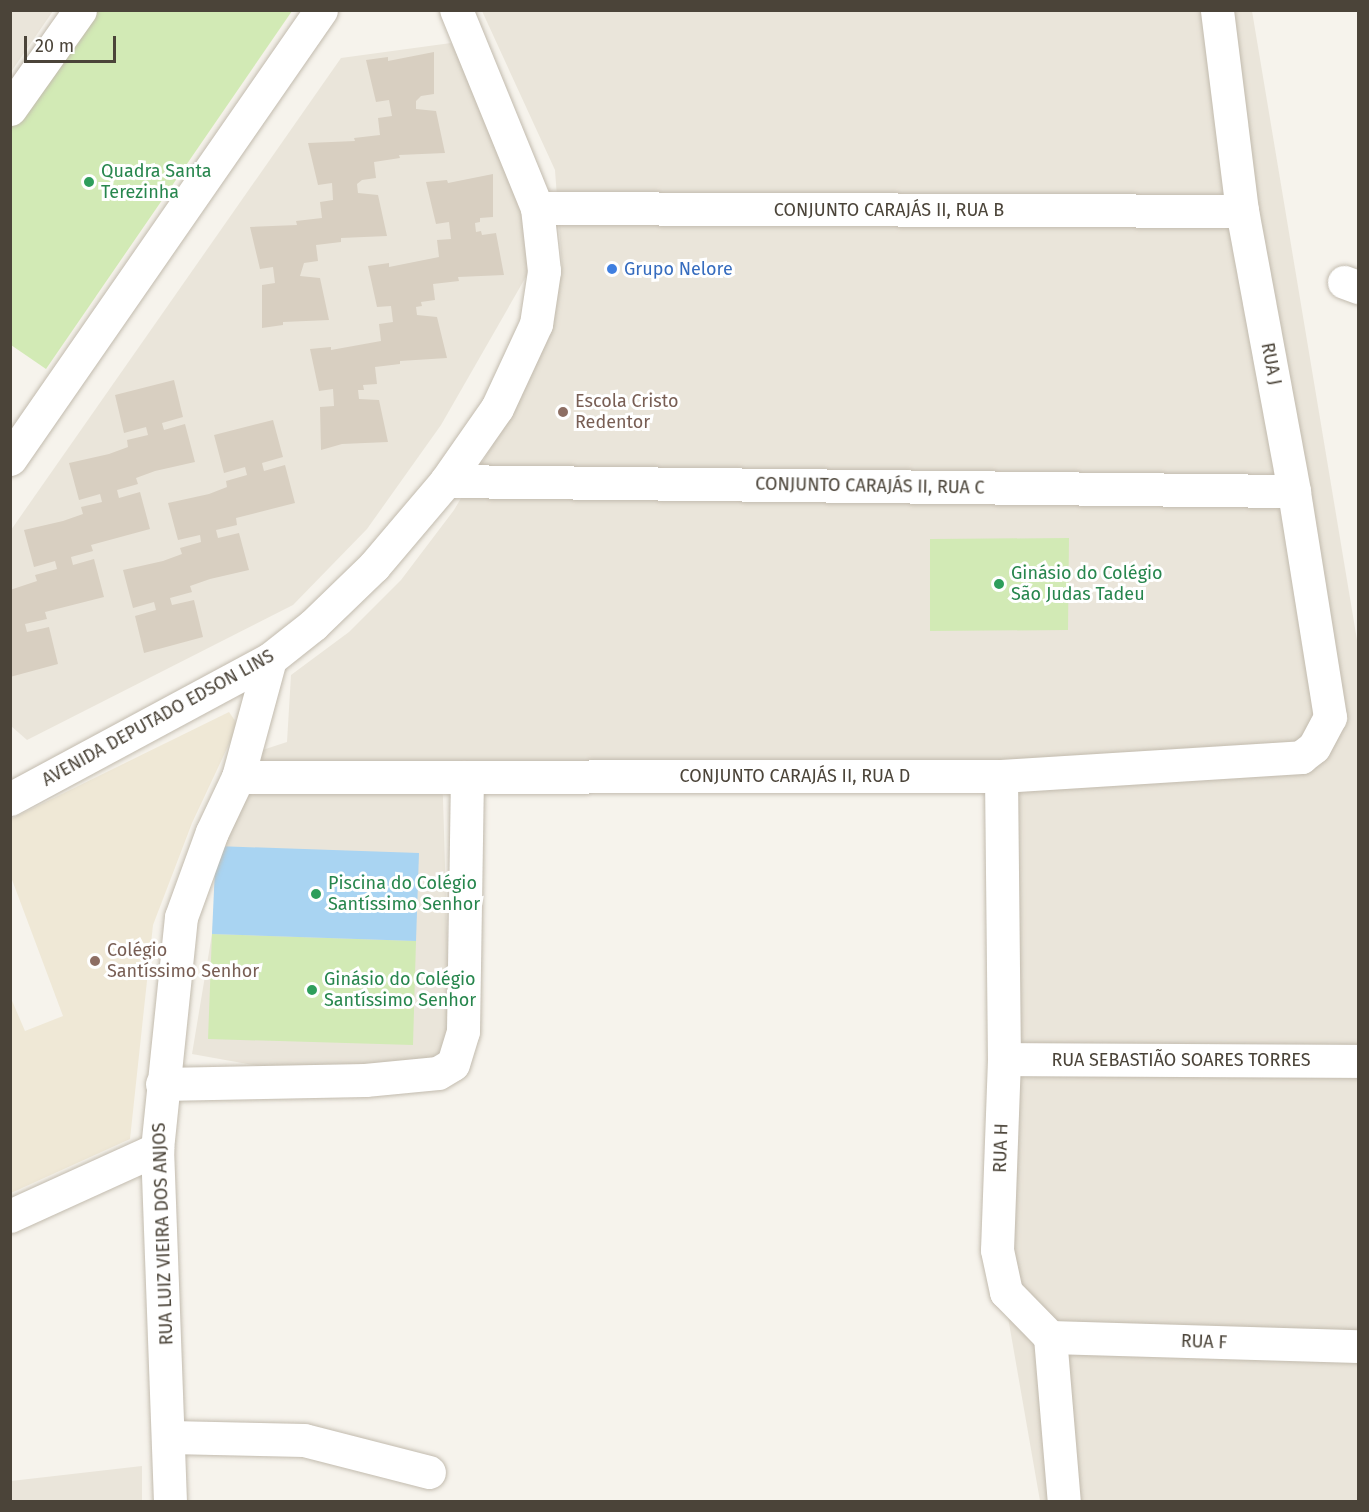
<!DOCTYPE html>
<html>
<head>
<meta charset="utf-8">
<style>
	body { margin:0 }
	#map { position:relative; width:1369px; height:1512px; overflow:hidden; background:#f6f3ec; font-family:"Fira Sans",sans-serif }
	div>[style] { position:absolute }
	.residential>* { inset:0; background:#eae5da }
	.education>* { inset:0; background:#efe8d6 }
	.green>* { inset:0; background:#d2eab5 }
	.water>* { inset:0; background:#a9d4f2 }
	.building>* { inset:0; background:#d8cfc1 }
	.roads { filter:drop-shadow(0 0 2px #c2bbae) drop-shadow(0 0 2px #c2bbae) }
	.minor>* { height:33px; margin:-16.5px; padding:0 16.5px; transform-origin:16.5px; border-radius:16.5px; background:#fff }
	.dots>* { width:16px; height:16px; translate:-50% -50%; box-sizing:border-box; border:3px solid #fff; border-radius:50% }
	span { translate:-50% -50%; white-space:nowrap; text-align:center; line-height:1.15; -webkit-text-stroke:6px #fff; paint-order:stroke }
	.leisure-label { font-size:18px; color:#27864d }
	.left { translate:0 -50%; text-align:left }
	.street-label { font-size:18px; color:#4b4439 }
	.shop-label { font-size:18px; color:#366cbe }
	.education-label { font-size:18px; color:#785e54 }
	.frame { position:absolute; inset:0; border:12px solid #4b4439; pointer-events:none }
	.scale { position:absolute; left:24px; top:36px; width:92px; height:27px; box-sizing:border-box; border:3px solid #4b4439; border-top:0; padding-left:8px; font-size:18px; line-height:21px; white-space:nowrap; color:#4b4439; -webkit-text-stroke:4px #fff; paint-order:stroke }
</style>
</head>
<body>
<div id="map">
	<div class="residential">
		<div style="clip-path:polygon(11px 10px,53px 11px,11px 72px,10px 11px)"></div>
		<div style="clip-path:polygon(482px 11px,1252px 11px,1358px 646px,1358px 1501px,1040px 1501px,1005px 1300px,1001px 773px,442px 766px,451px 1064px,297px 1073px,192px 1054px,212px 934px,226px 762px,287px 742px,291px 675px,349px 632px,401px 580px,454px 510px,512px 412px,551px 328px,562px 266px,555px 170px)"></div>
		<div style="clip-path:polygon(451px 43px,496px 134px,527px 218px,531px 268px,441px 425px,367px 529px,293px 605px,27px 740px,11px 726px,11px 530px,341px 58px)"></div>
		<div style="clip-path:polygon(142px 1466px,142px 1501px,11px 1501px,11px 1481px)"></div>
	</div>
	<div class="education">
		<div style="clip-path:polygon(229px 712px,238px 725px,192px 823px,153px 925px,130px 1139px,11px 1193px,10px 996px,25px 1031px,63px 1016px,11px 877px,11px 819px)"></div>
	</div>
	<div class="green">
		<div style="clip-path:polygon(94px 11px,292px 11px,46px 369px,11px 345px,11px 127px)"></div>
		<div style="clip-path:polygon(1069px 538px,1068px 630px,930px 631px,930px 539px)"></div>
		<div style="clip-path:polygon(212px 934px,416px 941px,413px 1045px,208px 1039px)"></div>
	</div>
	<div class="water">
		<div style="clip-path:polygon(216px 846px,419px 853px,416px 941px,212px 934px)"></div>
	</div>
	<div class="building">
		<div style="clip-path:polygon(434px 52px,434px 94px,421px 96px,416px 101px,416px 109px,436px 111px,445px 153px,399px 155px,400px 158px,374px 162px,376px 178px,362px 180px,357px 184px,358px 193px,378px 195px,387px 236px,341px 238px,341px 242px,316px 245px,318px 261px,304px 263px,300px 276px,320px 278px,329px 320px,283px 322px,283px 325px,262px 328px,262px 285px,275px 283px,273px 267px,260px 269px,250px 227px,297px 225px,296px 221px,322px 218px,320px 202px,333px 200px,332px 183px,318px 185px,308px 143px,355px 141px,354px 138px,380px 135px,378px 118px,392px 116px,389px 100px,376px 102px,366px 60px,388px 57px,388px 61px)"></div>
		<div style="clip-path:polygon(493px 174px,493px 217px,480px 218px,480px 222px,475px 223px,476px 232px,481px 231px,482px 235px,496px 233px,504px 275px,458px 277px,459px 281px,433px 284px,435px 300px,421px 302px,422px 306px,416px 307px,417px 315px,437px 317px,447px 358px,400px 361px,400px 364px,375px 367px,377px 384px,363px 385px,364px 390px,358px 390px,359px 399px,379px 400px,388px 442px,342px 444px,321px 450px,320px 407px,334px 406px,333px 389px,319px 391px,310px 349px,331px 347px,331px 350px,381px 341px,379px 324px,393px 322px,391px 306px,377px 307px,368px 266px,389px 263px,389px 267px,439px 257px,437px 240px,451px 239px,449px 222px,436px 224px,426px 182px,447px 180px,448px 183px)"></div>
		<div style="clip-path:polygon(174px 380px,183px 417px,162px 423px,164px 430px,185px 424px,195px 462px,155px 471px,136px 478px,138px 484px,117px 490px,119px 498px,140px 492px,150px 529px,91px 545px,93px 551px,71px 557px,73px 565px,94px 559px,104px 597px,45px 612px,47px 619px,25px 624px,27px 632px,49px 627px,58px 664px,10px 677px,10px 590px,37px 581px,35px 575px,57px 569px,55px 561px,34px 567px,24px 530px,63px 521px,83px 514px,81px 507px,102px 502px,100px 494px,79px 500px,69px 463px,109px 454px,128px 447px,127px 440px,148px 435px,146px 427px,124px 433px,115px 395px)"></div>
		<div style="clip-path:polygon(273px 420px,283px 457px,262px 463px,264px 471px,285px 465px,295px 503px,236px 518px,237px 525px,216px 530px,218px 538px,239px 533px,249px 570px,210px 579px,190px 586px,192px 592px,170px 598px,172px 605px,194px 600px,203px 637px,144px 653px,135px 616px,156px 610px,154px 602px,133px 608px,123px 570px,163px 561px,182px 554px,180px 548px,201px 542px,200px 535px,178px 540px,168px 503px,209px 494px,227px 487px,226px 481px,247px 475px,245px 467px,224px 473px,214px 435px)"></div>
	</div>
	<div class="roads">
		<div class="minor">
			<div style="left:10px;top:109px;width:121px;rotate:-54.7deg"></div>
			<div style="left:537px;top:208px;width:705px;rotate:0.24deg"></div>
			<div style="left:1344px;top:282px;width:15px;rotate:20deg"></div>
			<div style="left:10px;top:459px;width:546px;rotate:-55.29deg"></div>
			<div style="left:446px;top:481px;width:848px;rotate:0.68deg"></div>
			<div style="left:1001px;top:776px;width:283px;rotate:89.4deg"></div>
			<div style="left:1004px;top:1059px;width:191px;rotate:92.1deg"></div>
			<div style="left:997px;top:1250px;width:43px;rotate:77.9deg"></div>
			<div style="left:1006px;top:1292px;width:63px;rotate:45.6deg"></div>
			<div style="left:1050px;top:1337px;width:166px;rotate:85.2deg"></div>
			<div style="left:238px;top:777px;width:763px;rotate:-0.08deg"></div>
			<div style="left:1001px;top:776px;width:301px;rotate:-3.6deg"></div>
			<div style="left:1301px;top:757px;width:16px;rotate:-38deg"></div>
			<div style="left:1314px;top:747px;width:34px;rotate:-62deg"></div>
			<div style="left:1330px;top:717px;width:229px;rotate:-99.1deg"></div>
			<div style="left:1294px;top:491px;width:285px;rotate:-100.5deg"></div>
			<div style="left:1242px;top:211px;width:203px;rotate:-97.1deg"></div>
			<div style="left:10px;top:799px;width:295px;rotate:-28.3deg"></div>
			<div style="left:270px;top:659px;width:55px;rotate:-38.3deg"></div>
			<div style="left:313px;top:625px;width:85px;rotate:-44deg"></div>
			<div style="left:374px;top:566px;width:111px;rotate:-49.7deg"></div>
			<div style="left:446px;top:481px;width:89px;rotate:-55.1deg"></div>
			<div style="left:497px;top:408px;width:93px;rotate:-65.1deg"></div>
			<div style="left:536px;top:324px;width:54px;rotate:-81.4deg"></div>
			<div style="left:544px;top:271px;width:63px;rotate:-96.3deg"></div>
			<div style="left:537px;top:208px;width:214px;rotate:-112.2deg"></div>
			<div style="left:1004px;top:1059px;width:354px;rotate:0.3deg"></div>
			<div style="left:162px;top:1084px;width:203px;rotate:-1.1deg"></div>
			<div style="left:365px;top:1080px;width:73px;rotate:-5.5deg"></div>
			<div style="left:438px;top:1073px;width:17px;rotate:-31deg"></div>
			<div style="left:453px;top:1064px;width:34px;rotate:-73deg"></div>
			<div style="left:463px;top:1031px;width:254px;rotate:-89.1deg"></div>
			<div style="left:10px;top:1216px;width:162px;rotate:-24.5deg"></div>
			<div style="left:1050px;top:1337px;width:308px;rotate:1.7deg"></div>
			<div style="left:170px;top:1437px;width:134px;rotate:1.3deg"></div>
			<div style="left:304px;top:1440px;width:129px;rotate:14.4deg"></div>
			<div style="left:170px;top:1502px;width:353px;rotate:-92.1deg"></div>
			<div style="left:157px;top:1149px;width:233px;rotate:-84.1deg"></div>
			<div style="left:181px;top:917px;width:90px;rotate:-70deg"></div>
			<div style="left:212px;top:832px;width:61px;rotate:-64.7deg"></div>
			<div style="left:238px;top:777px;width:122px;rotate:-74.8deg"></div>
		</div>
	</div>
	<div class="dots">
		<div style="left:89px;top:182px;background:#2e9e5b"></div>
		<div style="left:612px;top:269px;background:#3f7fe0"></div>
		<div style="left:563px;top:412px;background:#8d6e63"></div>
		<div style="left:999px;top:584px;background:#2e9e5b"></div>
		<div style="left:316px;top:894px;background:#2e9e5b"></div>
		<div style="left:95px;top:961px;background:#8d6e63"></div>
		<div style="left:312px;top:990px;background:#2e9e5b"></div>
	</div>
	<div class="leisure-label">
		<span class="left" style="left:101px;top:182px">Quadra Santa<br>Terezinha</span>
		<span class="left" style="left:1011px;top:584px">Ginásio do Colégio<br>São Judas Tadeu</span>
		<span class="left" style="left:328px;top:894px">Piscina do Colégio<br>Santíssimo Senhor</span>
		<span class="left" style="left:324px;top:990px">Ginásio do Colégio<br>Santíssimo Senhor</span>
	</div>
	<div class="street-label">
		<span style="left:889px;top:210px">CONJUNTO CARAJÁS II, RUA B</span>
		<span style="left:1271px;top:364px;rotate:79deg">RUA J</span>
		<span style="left:870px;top:486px;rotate:1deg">CONJUNTO CARAJÁS II, RUA C</span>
		<span style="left:158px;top:718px;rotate:-29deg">AVENIDA DEPUTADO EDSON LINS</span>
		<span style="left:795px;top:776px">CONJUNTO CARAJÁS II, RUA D</span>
		<span style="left:1181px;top:1060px">RUA SEBASTIÃO SOARES TORRES</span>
		<span style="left:1001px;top:1148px;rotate:-88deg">RUA H</span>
		<span style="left:163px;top:1234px;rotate:-92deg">RUA LUIZ VIEIRA DOS ANJOS</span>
		<span style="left:1204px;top:1342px;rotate:2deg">RUA F</span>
	</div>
	<div class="shop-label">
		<span class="left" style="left:624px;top:269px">Grupo Nelore</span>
	</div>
	<div class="education-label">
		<span class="left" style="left:575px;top:412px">Escola Cristo<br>Redentor</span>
		<span class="left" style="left:107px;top:961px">Colégio<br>Santíssimo Senhor</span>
	</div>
	<div class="frame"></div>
	<div class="scale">20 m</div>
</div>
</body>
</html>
